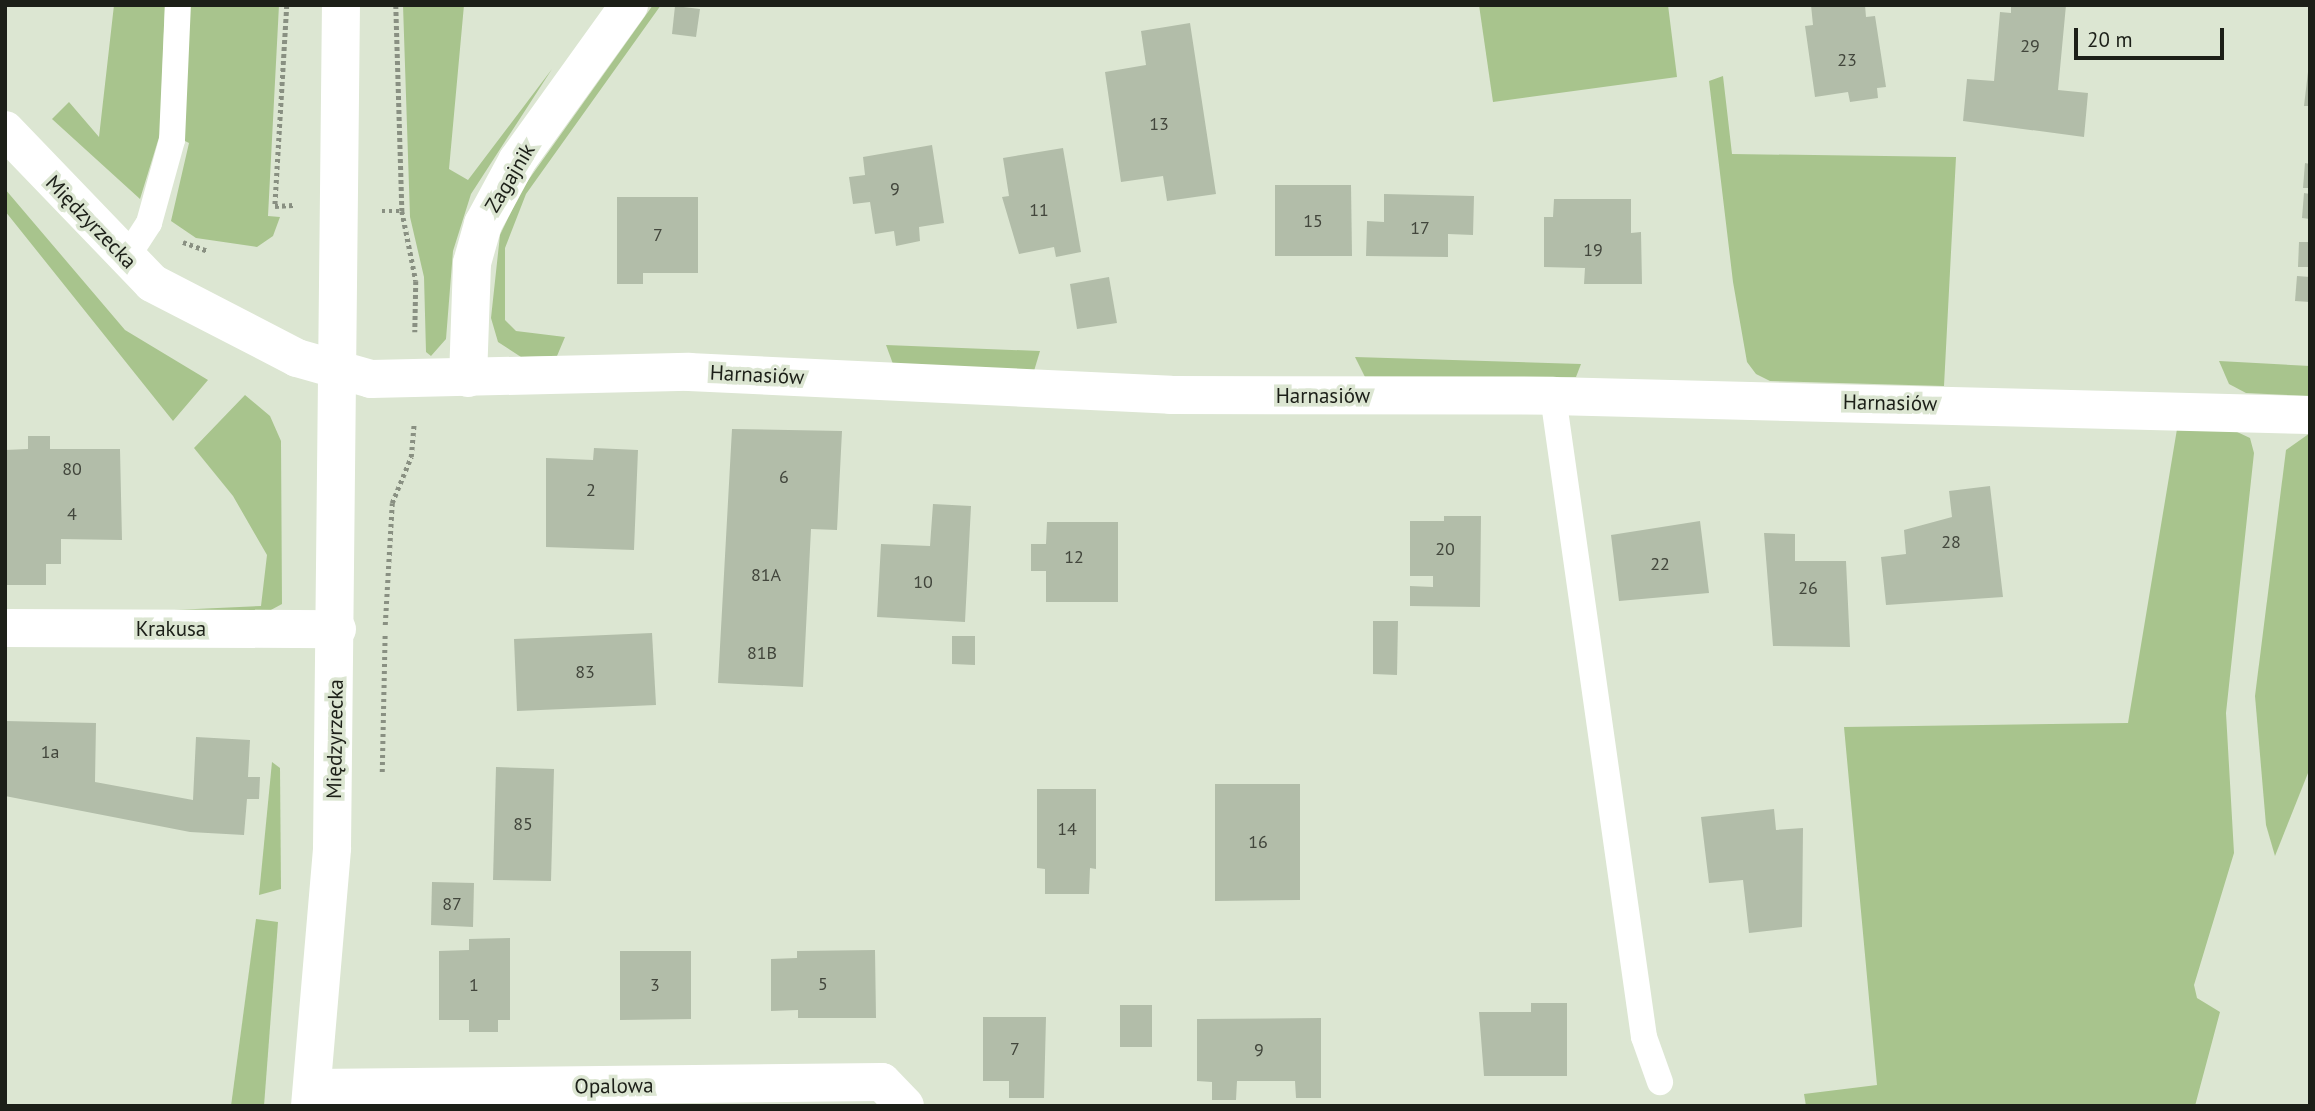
<!DOCTYPE html>
<html>
<head>
<meta charset="utf-8">
<style>
	body { margin:0 }
	#map { position:relative; width:2315px; height:1111px; overflow:hidden; background:#dce6d2; font-family:"PT Sans",sans-serif }
	div>[style] { position:absolute }
	.green>* { inset:0; background:#a8c48d }
	.building>* { inset:0; background:#b2bda9 }
	.path>* { height:4.5px; margin-top:-2.25px; transform-origin:0; background:repeating-linear-gradient(90deg,#899082 0 3.5px,transparent 0 7px) }
	.service>* { height:26px; margin:-13px; padding:0 13px; transform-origin:13px; border-radius:13px; background:#fff }
	.minor>* { height:38px; margin:-19px; padding:0 19px; transform-origin:19px; border-radius:19px; background:#fff }
	.secondary>* { height:38px; margin:-19px; padding:0 19px; transform-origin:19px; border-radius:19px; background:#fff }
	span { translate:-50% -50%; white-space:nowrap; text-align:center; line-height:1.15; -webkit-text-stroke:7px #dce6d2; paint-order:stroke }
	.number-label { font-size:18px; color:#42463c }
	.number-label span { -webkit-text-stroke-width:0 }
	.street-label { font-size:21px; color:#1c1f18 }
	.frame { position:absolute; inset:0; border:7px solid #1c1f18; pointer-events:none }
	.scale { position:absolute; left:2074px; top:28px; width:150px; height:32px; box-sizing:border-box; border:4px solid #1c1f18; border-top:0; padding-left:9px; font-size:21px; line-height:24px; white-space:nowrap; color:#1c1f18; -webkit-text-stroke:5px #dce6d2; paint-order:stroke }
</style>
</head>
<body>
<div id="map">
	<div class="green">
		<div style="clip-path:polygon(114px 5px,165px 5px,160px 134px,140px 199px,52px 119px,69px 102px,99px 137px)"></div>
		<div style="clip-path:polygon(189px 5px,279px 5px,268px 216px,280px 217px,273px 236px,257px 247px,196px 238px,171px 221px,189px 143px,183px 140px)"></div>
		<div style="clip-path:polygon(403px 5px,464px 5px,449px 169px,468px 180px,552px 69px,471px 194px,453px 251px,446px 339px,431px 356px,426px 352px,424px 277px,410px 217px)"></div>
		<div style="clip-path:polygon(653px 5px,661px 5px,526px 194px,505px 248px,505px 320px,516px 331px,565px 337px,557px 356px,521px 357px,498px 342px,491px 318px,500px 235px,522px 189px)"></div>
		<div style="clip-path:polygon(1479px 5px,1668px 5px,1677px 77px,1493px 102px)"></div>
		<div style="clip-path:polygon(1723px 76px,1732px 154px,1956px 157px,1944px 386px,1770px 381px,1756px 374px,1747px 362px,1733px 282px,1709px 81px)"></div>
		<div style="clip-path:polygon(5px 189px,125px 330px,208px 380px,173px 421px,5px 211px)"></div>
		<div style="clip-path:polygon(886px 345px,1040px 351px,1034px 371px,893px 364px)"></div>
		<div style="clip-path:polygon(1355px 357px,1581px 364px,1576px 377px,1366px 379px)"></div>
		<div style="clip-path:polygon(2219px 361px,2310px 366px,2310px 396px,2246px 393px,2229px 384px)"></div>
		<div style="clip-path:polygon(245px 395px,270px 416px,281px 441px,282px 604px,269px 611px,152px 611px,261px 606px,267px 555px,233px 496px,194px 448px)"></div>
		<div style="clip-path:polygon(2177px 429px,2235px 431px,2250px 438px,2254px 453px,2226px 713px,2234px 853px,2194px 985px,2197px 998px,2220px 1012px,2195px 1106px,1806px 1106px,1804px 1094px,1877px 1085px,1844px 727px,2128px 723px)"></div>
		<div style="clip-path:polygon(2310px 433px,2310px 768px,2275px 856px,2266px 825px,2255px 696px,2286px 450px)"></div>
		<div style="clip-path:polygon(272px 762px,280px 768px,281px 889px,259px 895px)"></div>
		<div style="clip-path:polygon(256px 919px,278px 922px,264px 1106px,231px 1106px)"></div>
	</div>
	<div class="building">
		<div style="clip-path:polygon(1811px 5px,1865px 5px,1866px 17px,1875px 16px,1886px 87px,1877px 88px,1878px 98px,1850px 102px,1848px 92px,1815px 97px,1805px 26px,1813px 25px)"></div>
		<div style="clip-path:polygon(2011px 5px,2066px 5px,2058px 90px,2088px 93px,2084px 137px,1963px 121px,1967px 79px,1994px 81px,2000px 12px,2011px 13px)"></div>
		<div style="clip-path:polygon(675px 6px,700px 9px,696px 37px,672px 34px)"></div>
		<div style="clip-path:polygon(1190px 23px,1216px 194px,1167px 201px,1163px 176px,1121px 182px,1105px 72px,1146px 65px,1141px 31px)"></div>
		<div style="clip-path:polygon(2308px 72px,2310px 72px,2310px 106px,2304px 106px)"></div>
		<div style="clip-path:polygon(932px 145px,944px 223px,919px 227px,920px 241px,896px 246px,894px 231px,875px 234px,870px 202px,853px 204px,849px 177px,865px 175px,863px 157px)"></div>
		<div style="clip-path:polygon(1063px 148px,1081px 252px,1056px 257px,1054px 247px,1019px 254px,1002px 197px,1009px 196px,1003px 158px)"></div>
		<div style="clip-path:polygon(2305px 163px,2310px 164px,2310px 188px,2303px 188px)"></div>
		<div style="clip-path:polygon(1275px 185px,1351px 185px,1352px 256px,1275px 256px)"></div>
		<div style="clip-path:polygon(2304px 193px,2310px 194px,2310px 219px,2302px 218px)"></div>
		<div style="clip-path:polygon(1384px 194px,1474px 196px,1473px 235px,1448px 234px,1448px 257px,1366px 256px,1367px 221px,1384px 222px)"></div>
		<div style="clip-path:polygon(617px 197px,698px 197px,698px 273px,643px 273px,643px 284px,617px 284px)"></div>
		<div style="clip-path:polygon(1554px 199px,1631px 199px,1631px 233px,1641px 232px,1642px 284px,1584px 284px,1585px 268px,1544px 267px,1544px 217px,1553px 217px)"></div>
		<div style="clip-path:polygon(2299px 242px,2310px 242px,2310px 267px,2298px 267px)"></div>
		<div style="clip-path:polygon(2297px 276px,2310px 277px,2310px 302px,2295px 301px)"></div>
		<div style="clip-path:polygon(1109px 277px,1117px 323px,1077px 329px,1070px 284px)"></div>
		<div style="clip-path:polygon(732px 429px,842px 431px,837px 530px,811px 529px,803px 687px,718px 683px)"></div>
		<div style="clip-path:polygon(28px 436px,50px 436px,50px 449px,120px 449px,122px 540px,61px 539px,61px 564px,46px 564px,46px 585px,5px 585px,5px 450px,28px 449px)"></div>
		<div style="clip-path:polygon(594px 448px,638px 450px,634px 550px,546px 547px,546px 458px,593px 460px)"></div>
		<div style="clip-path:polygon(1990px 486px,2003px 597px,1886px 605px,1881px 557px,1906px 554px,1904px 530px,1952px 517px,1949px 491px)"></div>
		<div style="clip-path:polygon(933px 504px,971px 506px,965px 622px,877px 617px,881px 544px,930px 546px)"></div>
		<div style="clip-path:polygon(1444px 516px,1481px 516px,1480px 607px,1410px 606px,1410px 586px,1433px 587px,1433px 576px,1410px 576px,1410px 521px,1444px 521px)"></div>
		<div style="clip-path:polygon(1700px 521px,1709px 593px,1619px 601px,1611px 535px)"></div>
		<div style="clip-path:polygon(1047px 522px,1118px 522px,1118px 602px,1046px 602px,1046px 571px,1031px 571px,1031px 544px,1046px 544px)"></div>
		<div style="clip-path:polygon(1764px 533px,1795px 534px,1795px 561px,1846px 561px,1850px 647px,1773px 646px)"></div>
		<div style="clip-path:polygon(1373px 621px,1398px 621px,1397px 675px,1373px 674px)"></div>
		<div style="clip-path:polygon(652px 633px,656px 705px,517px 711px,514px 639px)"></div>
		<div style="clip-path:polygon(952px 636px,975px 636px,975px 665px,952px 664px)"></div>
		<div style="clip-path:polygon(5px 721px,96px 723px,95px 782px,193px 800px,196px 737px,250px 740px,248px 777px,260px 777px,259px 799px,247px 799px,244px 835px,190px 832px,5px 796px)"></div>
		<div style="clip-path:polygon(496px 767px,554px 769px,551px 881px,493px 880px)"></div>
		<div style="clip-path:polygon(1215px 784px,1300px 784px,1300px 900px,1215px 901px)"></div>
		<div style="clip-path:polygon(1037px 789px,1096px 789px,1096px 869px,1090px 868px,1089px 894px,1045px 894px,1045px 869px,1037px 868px)"></div>
		<div style="clip-path:polygon(1774px 809px,1776px 830px,1803px 828px,1802px 927px,1749px 933px,1743px 880px,1709px 883px,1701px 817px)"></div>
		<div style="clip-path:polygon(432px 882px,474px 883px,473px 927px,431px 925px)"></div>
		<div style="clip-path:polygon(510px 938px,510px 1020px,498px 1020px,498px 1032px,469px 1032px,469px 1020px,439px 1020px,439px 951px,469px 950px,469px 939px)"></div>
		<div style="clip-path:polygon(875px 950px,876px 1018px,798px 1018px,798px 1010px,771px 1011px,771px 959px,797px 958px,797px 951px)"></div>
		<div style="clip-path:polygon(620px 951px,691px 951px,691px 1019px,620px 1020px)"></div>
		<div style="clip-path:polygon(1531px 1003px,1567px 1003px,1567px 1076px,1484px 1076px,1479px 1012px,1531px 1012px)"></div>
		<div style="clip-path:polygon(1120px 1005px,1152px 1005px,1152px 1047px,1120px 1047px)"></div>
		<div style="clip-path:polygon(983px 1017px,1046px 1017px,1044px 1098px,1009px 1098px,1009px 1081px,983px 1081px)"></div>
		<div style="clip-path:polygon(1321px 1018px,1321px 1098px,1296px 1098px,1295px 1081px,1237px 1081px,1236px 1100px,1212px 1100px,1212px 1082px,1197px 1081px,1197px 1019px)"></div>
	</div>
	<div class="path">
		<div style="left:287px;top:5px;width:201px;rotate:93.4deg"></div>
		<div style="left:275px;top:206px;width:18px;rotate:-3deg"></div>
		<div style="left:396px;top:5px;width:206px;rotate:88.3deg"></div>
		<div style="left:402px;top:211px;width:71px;rotate:78.7deg"></div>
		<div style="left:416px;top:281px;width:51px;rotate:91.1deg"></div>
		<div style="left:382px;top:211px;width:20px"></div>
		<div style="left:183px;top:242px;width:27px;rotate:20deg"></div>
		<div style="left:385px;top:625px;width:122px;rotate:-86.7deg"></div>
		<div style="left:392px;top:503px;width:50px;rotate:-67.6deg"></div>
		<div style="left:411px;top:457px;width:33px;rotate:-85deg"></div>
		<div style="left:382px;top:772px;width:138px;rotate:-88.8deg"></div>
	</div>
	<div class="service">
		<div style="left:125px;top:260px;width:44px;rotate:-57deg"></div>
		<div style="left:149px;top:223px;width:86px;rotate:-74.5deg"></div>
		<div style="left:172px;top:140px;width:135px;rotate:-87.5deg"></div>
		<div style="left:1553px;top:396px;width:647px;rotate:81.92deg"></div>
		<div style="left:1644px;top:1037px;width:48px;rotate:70.4deg"></div>
	</div>
	<div class="minor">
		<div style="left:5px;top:130px;width:212px;rotate:46.1deg"></div>
		<div style="left:152px;top:283px;width:163px;rotate:27.3deg"></div>
		<div style="left:297px;top:358px;width:77px;rotate:15.8deg"></div>
		<div style="left:371px;top:379px;width:318px;rotate:-1.3deg"></div>
		<div style="left:689px;top:372px;width:482px;rotate:2.7deg"></div>
		<div style="left:1170px;top:395px;width:383px;rotate:0.1deg"></div>
		<div style="left:1553px;top:396px;width:757px;rotate:1.44deg"></div>
		<div style="left:468px;top:378px;width:115px;rotate:-88deg"></div>
		<div style="left:472px;top:263px;width:41px;rotate:-74.2deg"></div>
		<div style="left:483px;top:224px;width:72px;rotate:-61.6deg"></div>
		<div style="left:517px;top:161px;width:192px;rotate:-54.3deg"></div>
		<div style="left:5px;top:628px;width:332px;rotate:0.2deg"></div>
		<div style="left:312px;top:1088px;width:570px;rotate:-0.6deg"></div>
		<div style="left:882px;top:1082px;width:33px;rotate:46deg"></div>
	</div>
	<div class="secondary">
		<div style="left:310px;top:1106px;width:259px;rotate:-85.1deg"></div>
		<div style="left:332px;top:848px;width:843px;rotate:-89.39deg"></div>
	</div>
	<div class="number-label">
		<span style="left:2030px;top:46px">29</span>
		<span style="left:1847px;top:60px">23</span>
		<span style="left:1159px;top:124px">13</span>
		<span style="left:895px;top:189px">9</span>
		<span style="left:1039px;top:210px">11</span>
		<span style="left:1313px;top:221px">15</span>
		<span style="left:1420px;top:228px">17</span>
		<span style="left:658px;top:235px">7</span>
		<span style="left:1593px;top:250px">19</span>
		<span style="left:72px;top:469px">80</span>
		<span style="left:784px;top:477px">6</span>
		<span style="left:591px;top:490px">2</span>
		<span style="left:72px;top:514px">4</span>
		<span style="left:1951px;top:542px">28</span>
		<span style="left:1445px;top:549px">20</span>
		<span style="left:1074px;top:557px">12</span>
		<span style="left:1660px;top:564px">22</span>
		<span style="left:766px;top:575px">81A</span>
		<span style="left:923px;top:582px">10</span>
		<span style="left:1808px;top:588px">26</span>
		<span style="left:762px;top:653px">81B</span>
		<span style="left:585px;top:672px">83</span>
		<span style="left:50px;top:752px">1a</span>
		<span style="left:523px;top:824px">85</span>
		<span style="left:1067px;top:829px">14</span>
		<span style="left:1258px;top:842px">16</span>
		<span style="left:452px;top:904px">87</span>
		<span style="left:823px;top:984px">5</span>
		<span style="left:474px;top:985px">1</span>
		<span style="left:655px;top:985px">3</span>
		<span style="left:1015px;top:1049px">7</span>
		<span style="left:1259px;top:1050px">9</span>
	</div>
	<div class="street-label">
		<span style="left:510px;top:178px;rotate:-59deg">Zagajnik</span>
		<span style="left:91px;top:222px;rotate:46deg">Międzyrzecka</span>
		<span style="left:757px;top:375px;rotate:3deg">Harnasiów</span>
		<span style="left:1323px;top:396px">Harnasiów</span>
		<span style="left:1890px;top:403px;rotate:1deg">Harnasiów</span>
		<span style="left:171px;top:629px">Krakusa</span>
		<span style="left:335px;top:739px;rotate:-89deg">Międzyrzecka</span>
		<span style="left:614px;top:1086px;rotate:-1deg">Opalowa</span>
	</div>
	<div class="frame"></div>
	<div class="scale">20 m</div>
</div>
</body>
</html>
